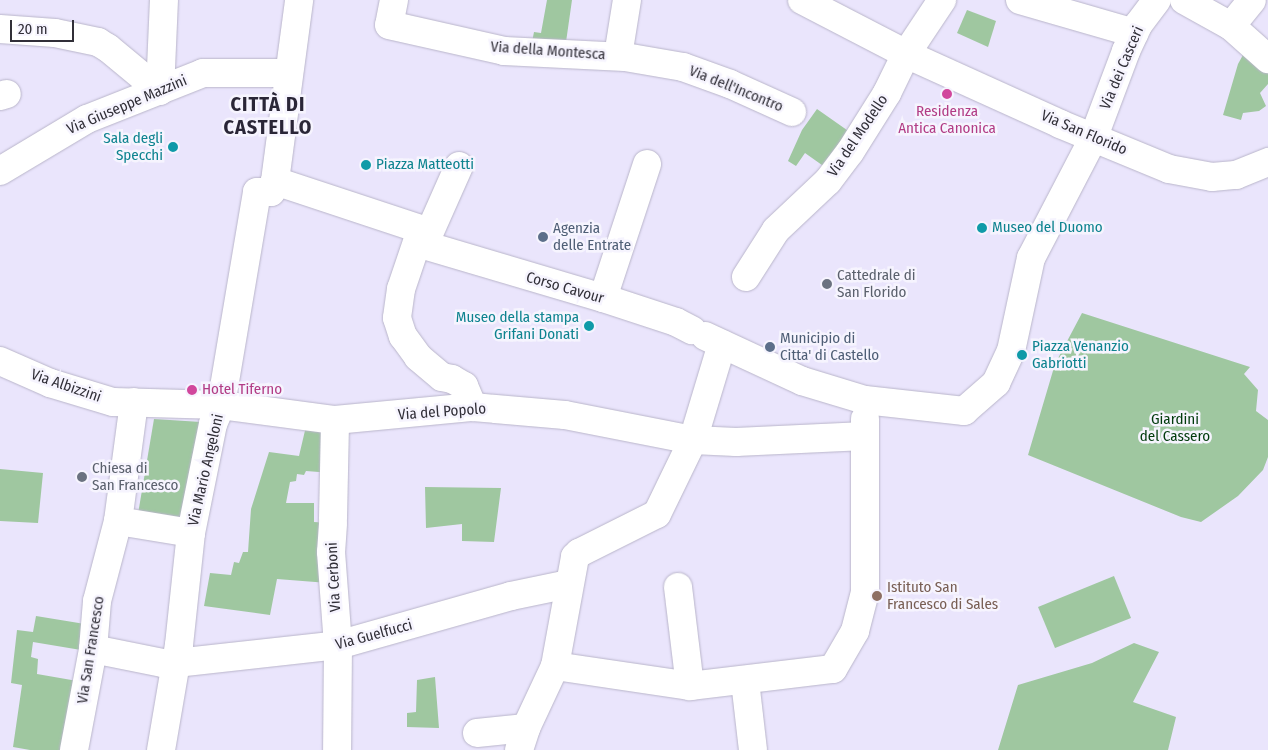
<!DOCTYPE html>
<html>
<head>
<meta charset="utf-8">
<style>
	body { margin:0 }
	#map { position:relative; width:1268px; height:750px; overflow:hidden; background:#eae5fc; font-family:"Fira Sans Condensed",sans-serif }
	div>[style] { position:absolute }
	.green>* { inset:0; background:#9fc7a0 }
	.roads { filter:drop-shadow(0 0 1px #b9b5ca) drop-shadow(0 0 1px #b9b5ca) }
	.minor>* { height:28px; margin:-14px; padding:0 14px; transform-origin:14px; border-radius:14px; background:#fff }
	.dots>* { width:14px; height:14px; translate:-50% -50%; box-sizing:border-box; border:2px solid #f6f4fe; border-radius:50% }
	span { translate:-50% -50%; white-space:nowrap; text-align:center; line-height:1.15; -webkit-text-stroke:5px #f6f4fe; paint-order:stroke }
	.street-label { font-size:15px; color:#312f38 }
	.hotel-label { font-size:15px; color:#b23c85 }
	.left { translate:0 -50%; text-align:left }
	.culture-label { font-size:15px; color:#0d838f }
	.right { translate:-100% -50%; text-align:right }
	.service-label { font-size:15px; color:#4e5e75 }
	.worship-label { font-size:15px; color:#5b616d }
	.park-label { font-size:15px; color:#013b0c }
	.education-label { font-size:15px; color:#785e54 }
	.district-label { font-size:20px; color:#2a2637; font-weight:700; letter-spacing:1px }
	.scale { position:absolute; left:10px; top:20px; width:64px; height:22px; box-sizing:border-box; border:2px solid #312f38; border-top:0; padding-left:6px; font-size:15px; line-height:18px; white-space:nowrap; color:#312f38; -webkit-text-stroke:4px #f6f4fe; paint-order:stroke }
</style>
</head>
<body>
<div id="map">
	<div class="green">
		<div style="clip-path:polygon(547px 0,572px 0,565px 49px,532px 42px,534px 32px,541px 33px)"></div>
		<div style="clip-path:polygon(967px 10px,996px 21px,988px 47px,957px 33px)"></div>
		<div style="clip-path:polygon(1249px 44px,1268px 64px,1268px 84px,1260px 93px,1266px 106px,1259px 111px,1243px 113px,1241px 120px,1223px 115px,1238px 64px)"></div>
		<div style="clip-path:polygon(817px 109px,854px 135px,829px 170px,805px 153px,796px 166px,788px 161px,802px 130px)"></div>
		<div style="clip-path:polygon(1082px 313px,1250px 367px,1244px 374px,1258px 390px,1256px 411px,1268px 420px,1268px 457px,1263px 470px,1238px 496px,1201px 522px,1181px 517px,1028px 455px,1055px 364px)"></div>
		<div style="clip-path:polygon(154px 419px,201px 422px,181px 522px,138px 514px)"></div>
		<div style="clip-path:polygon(307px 422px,332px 424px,332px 473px,306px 471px,304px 475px,297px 474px,296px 481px,290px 482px,286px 503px,314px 503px,314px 522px,330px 523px,328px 583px,277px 579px,270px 615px,204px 606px,210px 573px,231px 575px,234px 562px,239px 563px,243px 552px,248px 552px,251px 509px,269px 452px,299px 456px)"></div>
		<div style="clip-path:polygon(0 469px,43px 473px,38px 523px,0 521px)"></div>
		<div style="clip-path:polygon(425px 487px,501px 488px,494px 542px,462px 541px,462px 524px,426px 528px)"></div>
		<div style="clip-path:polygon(1114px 576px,1131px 618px,1055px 648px,1038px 607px)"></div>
		<div style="clip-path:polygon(36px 616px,91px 625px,87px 651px,33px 642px,31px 657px,38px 659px,37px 674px,83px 682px,68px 750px,30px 750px,13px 747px,22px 685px,11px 683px,17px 630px,33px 632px)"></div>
		<div style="clip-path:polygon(1134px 643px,1159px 652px,1133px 702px,1176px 717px,1168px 750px,998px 750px,1018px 685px,1092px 663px)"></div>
		<div style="clip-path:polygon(435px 677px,439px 728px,407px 727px,407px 713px,416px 712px,417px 680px)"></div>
	</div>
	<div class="roads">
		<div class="minor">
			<div style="left:394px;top:0;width:25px;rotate:101deg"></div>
			<div style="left:389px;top:25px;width:118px;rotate:12.7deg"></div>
			<div style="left:504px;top:51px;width:121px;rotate:2.8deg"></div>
			<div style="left:625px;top:57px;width:59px;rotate:9.8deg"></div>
			<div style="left:683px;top:67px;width:50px;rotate:19.9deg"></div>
			<div style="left:730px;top:84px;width:68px;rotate:24.3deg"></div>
			<div style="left:802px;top:0;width:117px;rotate:27.4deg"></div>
			<div style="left:906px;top:54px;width:169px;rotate:24.4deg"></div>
			<div style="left:1060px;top:124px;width:118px;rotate:22.4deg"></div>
			<div style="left:1169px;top:169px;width:44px;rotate:10.5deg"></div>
			<div style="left:1212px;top:177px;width:24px;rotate:-5deg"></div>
			<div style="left:1236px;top:175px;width:35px;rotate:-22deg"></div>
			<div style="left:1020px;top:0;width:119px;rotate:16.1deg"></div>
			<div style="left:1184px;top:0;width:54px;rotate:29deg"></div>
			<div style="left:1231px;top:26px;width:50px;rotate:41.7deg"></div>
			<div style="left:1231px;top:26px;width:33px;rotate:-51deg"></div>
			<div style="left:0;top:29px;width:55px;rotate:4.2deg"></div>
			<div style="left:55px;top:33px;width:44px;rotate:11.8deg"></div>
			<div style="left:98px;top:42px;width:12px;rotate:31deg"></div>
			<div style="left:108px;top:48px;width:67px;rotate:39.6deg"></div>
			<div style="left:618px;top:56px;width:57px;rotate:-80.9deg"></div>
			<div style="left:160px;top:91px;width:91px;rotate:-87.5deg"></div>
			<div style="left:0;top:96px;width:7px;rotate:-16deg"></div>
			<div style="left:459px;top:166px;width:86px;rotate:113.9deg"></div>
			<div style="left:424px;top:245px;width:187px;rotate:16.5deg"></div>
			<div style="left:603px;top:298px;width:77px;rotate:18.2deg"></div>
			<div style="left:676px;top:322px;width:18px;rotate:27deg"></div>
			<div style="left:0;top:171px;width:101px;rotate:-30.9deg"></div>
			<div style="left:87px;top:119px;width:125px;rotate:-21.6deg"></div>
			<div style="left:203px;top:73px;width:85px"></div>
			<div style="left:275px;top:181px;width:162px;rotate:18.3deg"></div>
			<div style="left:421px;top:230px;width:62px;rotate:108.7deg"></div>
			<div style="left:401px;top:289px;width:29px;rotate:98deg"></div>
			<div style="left:397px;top:318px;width:19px;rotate:72deg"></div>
			<div style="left:403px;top:336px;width:26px;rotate:54deg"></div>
			<div style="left:418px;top:357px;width:31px;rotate:40deg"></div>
			<div style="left:442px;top:377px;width:10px;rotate:11deg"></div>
			<div style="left:452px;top:379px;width:14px;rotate:30deg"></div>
			<div style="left:464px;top:386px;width:23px;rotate:67deg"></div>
			<div style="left:746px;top:277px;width:56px;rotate:-57.4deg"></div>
			<div style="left:776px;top:230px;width:71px;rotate:-43.3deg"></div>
			<div style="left:828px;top:181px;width:36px;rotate:-53deg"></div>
			<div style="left:850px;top:152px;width:70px;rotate:-57.9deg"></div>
			<div style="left:887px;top:93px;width:43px;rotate:-64deg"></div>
			<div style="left:906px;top:54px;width:65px;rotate:-56.3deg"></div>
			<div style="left:603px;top:298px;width:141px;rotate:-71.8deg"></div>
			<div style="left:705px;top:336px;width:107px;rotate:24.9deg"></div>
			<div style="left:802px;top:381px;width:66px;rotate:16.8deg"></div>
			<div style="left:865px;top:400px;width:100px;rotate:6.3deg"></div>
			<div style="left:964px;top:411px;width:43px;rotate:-41.2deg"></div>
			<div style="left:996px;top:383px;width:35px;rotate:-65deg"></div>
			<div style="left:1011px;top:351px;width:95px;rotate:-77.9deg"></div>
			<div style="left:1031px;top:258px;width:134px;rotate:-62.5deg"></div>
			<div style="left:1093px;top:139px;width:94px;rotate:-69.4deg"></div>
			<div style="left:1126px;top:51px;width:29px;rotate:-65deg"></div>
			<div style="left:1138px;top:25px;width:31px;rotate:-53deg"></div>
			<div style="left:0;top:361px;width:55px;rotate:23.7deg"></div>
			<div style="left:50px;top:383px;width:66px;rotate:16.8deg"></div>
			<div style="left:113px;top:402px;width:108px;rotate:1.6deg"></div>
			<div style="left:221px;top:405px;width:115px;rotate:7.5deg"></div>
			<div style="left:335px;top:420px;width:139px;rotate:-5.4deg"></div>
			<div style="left:473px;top:407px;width:92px;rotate:5deg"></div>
			<div style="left:565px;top:415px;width:130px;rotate:11.1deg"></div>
			<div style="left:693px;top:440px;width:43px;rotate:2.7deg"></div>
			<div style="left:736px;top:442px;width:129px;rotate:-2.7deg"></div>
			<div style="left:333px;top:519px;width:99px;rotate:-88.8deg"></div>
			<div style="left:118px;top:521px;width:74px;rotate:9.3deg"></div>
			<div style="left:333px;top:524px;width:28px;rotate:94deg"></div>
			<div style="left:331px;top:552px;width:93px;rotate:85.7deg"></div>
			<div style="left:338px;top:645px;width:105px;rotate:90.5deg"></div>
			<div style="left:678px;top:587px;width:100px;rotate:83.1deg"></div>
			<div style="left:93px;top:649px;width:71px;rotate:11.3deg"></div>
			<div style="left:163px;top:663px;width:13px"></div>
			<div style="left:176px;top:663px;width:163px;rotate:-6.3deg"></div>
			<div style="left:338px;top:645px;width:180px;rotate:-15.8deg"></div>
			<div style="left:511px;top:596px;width:59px;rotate:-11.7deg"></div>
			<div style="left:555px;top:666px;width:136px;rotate:8.4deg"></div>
			<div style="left:690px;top:686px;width:144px;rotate:-6.8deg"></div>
			<div style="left:833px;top:669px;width:44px;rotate:-59.9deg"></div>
			<div style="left:855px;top:631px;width:40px;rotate:-75.6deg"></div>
			<div style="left:865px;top:592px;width:173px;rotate:-90deg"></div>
			<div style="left:745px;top:681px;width:69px;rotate:83.4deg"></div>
			<div style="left:477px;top:733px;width:49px;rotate:-5.8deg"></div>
			<div style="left:74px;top:750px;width:103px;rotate:-79.3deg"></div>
			<div style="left:93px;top:649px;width:48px;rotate:-85.2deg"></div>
			<div style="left:97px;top:601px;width:83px;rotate:-75.3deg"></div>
			<div style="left:118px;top:521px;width:120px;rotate:-82.3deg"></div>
			<div style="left:161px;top:750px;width:107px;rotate:-80.3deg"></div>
			<div style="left:179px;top:645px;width:113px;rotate:-83.9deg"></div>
			<div style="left:191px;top:533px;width:111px;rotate:-78.6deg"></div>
			<div style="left:213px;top:424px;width:21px;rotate:-67deg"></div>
			<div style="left:221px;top:405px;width:216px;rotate:-80.4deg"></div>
			<div style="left:257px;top:192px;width:14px"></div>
			<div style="left:271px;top:192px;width:12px;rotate:-70deg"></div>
			<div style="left:275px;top:181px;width:183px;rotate:-82.4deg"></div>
			<div style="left:519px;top:750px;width:23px;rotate:-72deg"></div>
			<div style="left:526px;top:728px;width:68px;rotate:-64.9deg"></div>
			<div style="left:555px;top:666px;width:111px;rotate:-79.6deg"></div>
			<div style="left:575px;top:557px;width:6px;rotate:-45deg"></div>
			<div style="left:579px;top:553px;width:87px;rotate:-26.6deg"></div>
			<div style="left:657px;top:514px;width:82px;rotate:-64.1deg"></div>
			<div style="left:693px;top:440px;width:100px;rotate:-73.2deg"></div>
		</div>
	</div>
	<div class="dots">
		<div style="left:947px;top:94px;background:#d1479c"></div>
		<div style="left:173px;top:147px;background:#0f9aa8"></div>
		<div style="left:366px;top:165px;background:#0f9aa8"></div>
		<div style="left:982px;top:228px;background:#0f9aa8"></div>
		<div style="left:543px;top:237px;background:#5c6f8a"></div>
		<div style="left:827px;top:284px;background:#6b7280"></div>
		<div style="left:589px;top:326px;background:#0f9aa8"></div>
		<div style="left:770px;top:347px;background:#5c6f8a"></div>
		<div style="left:1022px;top:355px;background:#0f9aa8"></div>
		<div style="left:192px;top:390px;background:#d1479c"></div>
		<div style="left:82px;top:477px;background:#6b7280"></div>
		<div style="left:877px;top:596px;background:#8d6e63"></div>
	</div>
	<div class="street-label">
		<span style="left:548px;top:51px;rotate:4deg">Via della Montesca</span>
		<span style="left:1122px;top:68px;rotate:-67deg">Via dei Casceri</span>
		<span style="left:736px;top:89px;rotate:22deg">Via dell'Incontro</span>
		<span style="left:127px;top:105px;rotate:-23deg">Via Giuseppe Mazzini</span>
		<span style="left:1084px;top:133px;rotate:23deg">Via San Florido</span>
		<span style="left:858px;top:136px;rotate:-56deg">Via del Modello</span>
		<span style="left:565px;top:288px;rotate:16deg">Corso Cavour</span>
		<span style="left:66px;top:386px;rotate:19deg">Via Albizzini</span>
		<span style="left:442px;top:412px;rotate:-4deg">Via del Popolo</span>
		<span style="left:206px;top:470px;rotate:-77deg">Via Mario Angeloni</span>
		<span style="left:334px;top:577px;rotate:-93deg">Via Cerboni</span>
		<span style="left:374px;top:635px;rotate:-15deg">Via Guelfucci</span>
		<span style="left:91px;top:650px;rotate:-81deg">Via San Francesco</span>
	</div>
	<div class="hotel-label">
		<span style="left:947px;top:120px">Residenza<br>Antica Canonica</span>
		<span class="left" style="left:202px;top:390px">Hotel Tiferno</span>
	</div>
	<div class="culture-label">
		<span class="right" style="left:163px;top:147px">Sala degli<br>Specchi</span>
		<span class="left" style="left:376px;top:165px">Piazza Matteotti</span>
		<span class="left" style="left:992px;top:228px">Museo del Duomo</span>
		<span class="right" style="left:579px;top:326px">Museo della stampa<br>Grifani Donati</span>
		<span class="left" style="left:1032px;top:355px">Piazza Venanzio<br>Gabriotti</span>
	</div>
	<div class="service-label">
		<span class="left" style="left:553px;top:237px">Agenzia<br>delle Entrate</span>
		<span class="left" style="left:780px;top:347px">Municipio di<br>Citta' di Castello</span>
	</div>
	<div class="worship-label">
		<span class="left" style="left:837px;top:284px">Cattedrale di<br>San Florido</span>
		<span class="left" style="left:92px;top:477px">Chiesa di<br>San Francesco</span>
	</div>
	<div class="park-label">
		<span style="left:1175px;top:428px">Giardini<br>del Cassero</span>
	</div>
	<div class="education-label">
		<span class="left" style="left:887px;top:596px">Istituto San<br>Francesco di Sales</span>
	</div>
	<div class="district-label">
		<span style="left:268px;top:116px">CITTÀ DI<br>CASTELLO</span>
	</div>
	<div class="scale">20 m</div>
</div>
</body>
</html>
